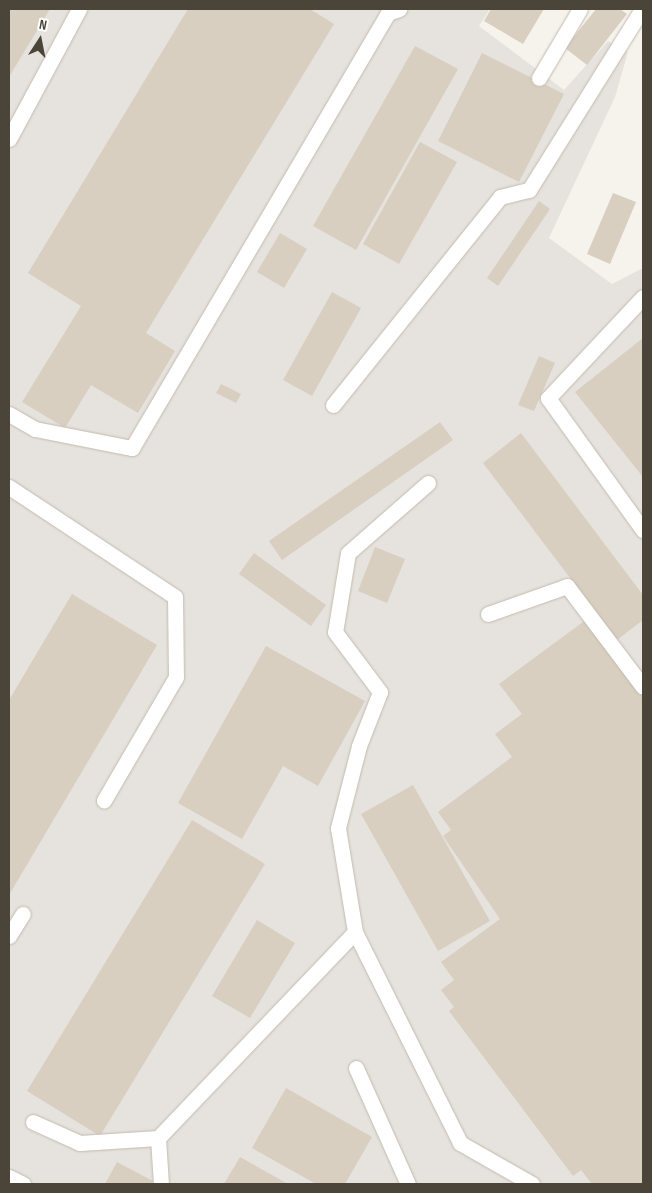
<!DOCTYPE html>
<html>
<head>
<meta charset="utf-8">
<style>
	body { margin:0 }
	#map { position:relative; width:652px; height:1193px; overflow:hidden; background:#f6f3ec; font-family:"Sofia Sans Condensed",sans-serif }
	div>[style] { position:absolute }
	.industrial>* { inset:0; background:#e6e2dd }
	.building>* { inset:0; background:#d8cfc1 }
	.roads { filter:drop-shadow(0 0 1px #c2bbae) drop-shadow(0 0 1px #c2bbae) }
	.service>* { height:15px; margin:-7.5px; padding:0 7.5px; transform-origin:7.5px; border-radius:7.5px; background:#fff }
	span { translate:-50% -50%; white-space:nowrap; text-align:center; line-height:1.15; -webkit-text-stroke:4px #fff; paint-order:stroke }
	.frame { position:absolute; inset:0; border:10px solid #4b4439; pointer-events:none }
	.north { position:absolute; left:15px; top:15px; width:50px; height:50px; -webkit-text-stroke:4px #fff; paint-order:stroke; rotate:11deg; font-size:14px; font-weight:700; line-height:20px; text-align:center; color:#4b4439 }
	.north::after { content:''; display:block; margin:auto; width:18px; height:22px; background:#4b4439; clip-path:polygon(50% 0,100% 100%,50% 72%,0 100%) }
</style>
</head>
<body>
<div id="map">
	<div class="industrial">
		<div style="clip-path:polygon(9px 9px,490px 9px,479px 26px,564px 90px,608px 41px,628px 52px,615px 97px,549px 238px,612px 284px,643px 268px,643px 1184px,9px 1184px)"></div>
	</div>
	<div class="building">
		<div style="clip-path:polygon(9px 9px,50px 9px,9px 77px)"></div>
		<div style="clip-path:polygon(188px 9px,310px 9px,334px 24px,146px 333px,175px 351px,138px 413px,91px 385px,65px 428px,22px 402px,81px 306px,28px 273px)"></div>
		<div style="clip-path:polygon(491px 9px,544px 9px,523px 44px,484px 21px)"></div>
		<div style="clip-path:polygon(596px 9px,620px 9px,627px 14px,587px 65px,565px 48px)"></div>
		<div style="clip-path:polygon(415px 46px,458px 69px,356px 250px,313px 226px)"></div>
		<div style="clip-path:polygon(482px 53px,564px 94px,519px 182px,438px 141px)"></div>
		<div style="clip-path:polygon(420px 142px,457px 162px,399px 264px,363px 244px)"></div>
		<div style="clip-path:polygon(613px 193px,636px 202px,610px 264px,587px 254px)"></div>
		<div style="clip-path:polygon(539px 201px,550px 209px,498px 286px,487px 278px)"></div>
		<div style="clip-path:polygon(280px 233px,307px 249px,284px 288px,257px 272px)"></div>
		<div style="clip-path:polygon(332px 292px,361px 308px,312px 396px,283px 380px)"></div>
		<div style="clip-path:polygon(643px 338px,643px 477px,575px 392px)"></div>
		<div style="clip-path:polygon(539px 356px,555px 363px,534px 411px,518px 405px)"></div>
		<div style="clip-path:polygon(221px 384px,241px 394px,236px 403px,216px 393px)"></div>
		<div style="clip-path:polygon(440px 422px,453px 440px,282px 560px,269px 541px)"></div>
		<div style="clip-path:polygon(521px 433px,643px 595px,643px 620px,617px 640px,483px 463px)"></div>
		<div style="clip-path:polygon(375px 547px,405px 559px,387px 603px,358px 591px)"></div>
		<div style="clip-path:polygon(254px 553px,326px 605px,311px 626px,239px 574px)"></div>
		<div style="clip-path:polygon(72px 594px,157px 645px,9px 895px,9px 700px)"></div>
		<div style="clip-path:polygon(587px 619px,643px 694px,643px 1184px,592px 1184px,581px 1170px,573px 1176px,449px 1011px,454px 1007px,441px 990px,454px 980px,441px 962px,500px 919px,443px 836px,451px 830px,438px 812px,512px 757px,495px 734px,522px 714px,499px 684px)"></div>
		<div style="clip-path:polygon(266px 646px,365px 701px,318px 786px,283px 766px,242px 839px,178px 803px)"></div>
		<div style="clip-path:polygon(413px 785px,490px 921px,438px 951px,361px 814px)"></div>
		<div style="clip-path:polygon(192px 820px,265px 864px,100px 1136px,27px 1091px)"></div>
		<div style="clip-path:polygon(257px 920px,295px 943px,250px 1018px,212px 996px)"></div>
		<div style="clip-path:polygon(286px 1088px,372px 1137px,345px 1184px,316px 1184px,252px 1148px)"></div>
		<div style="clip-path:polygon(240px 1157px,288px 1184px,224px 1184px)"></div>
		<div style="clip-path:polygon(117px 1162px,153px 1181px,151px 1184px,105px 1184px)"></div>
	</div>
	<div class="roads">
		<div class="service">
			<div style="left:539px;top:78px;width:80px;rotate:-59.3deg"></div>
			<div style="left:9px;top:139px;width:148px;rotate:-61.7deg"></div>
			<div style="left:643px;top:297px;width:139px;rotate:133.2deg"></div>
			<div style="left:548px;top:398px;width:163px;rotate:54.3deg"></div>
			<div style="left:333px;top:405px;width:267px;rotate:-51.2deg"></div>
			<div style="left:500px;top:197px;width:30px;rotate:-14deg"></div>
			<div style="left:529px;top:190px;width:208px;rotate:-58deg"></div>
			<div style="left:9px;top:414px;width:30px;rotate:30deg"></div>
			<div style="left:35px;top:429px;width:99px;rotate:11.1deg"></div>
			<div style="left:132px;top:448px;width:505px;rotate:-59.52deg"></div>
			<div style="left:388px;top:13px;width:12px;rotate:-20deg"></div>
			<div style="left:428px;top:483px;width:106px;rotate:138.8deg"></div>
			<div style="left:348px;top:553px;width:80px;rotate:99.3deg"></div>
			<div style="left:335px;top:632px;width:75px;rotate:53.1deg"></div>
			<div style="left:380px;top:692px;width:58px;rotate:111.3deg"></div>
			<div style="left:359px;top:746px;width:85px;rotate:104.4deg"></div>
			<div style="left:338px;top:828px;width:105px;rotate:80.7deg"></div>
			<div style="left:355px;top:932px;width:236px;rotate:63.5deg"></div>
			<div style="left:460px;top:1143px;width:83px;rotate:29.7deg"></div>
			<div style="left:9px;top:487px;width:199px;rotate:33.5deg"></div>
			<div style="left:175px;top:597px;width:80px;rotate:89.3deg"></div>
			<div style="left:176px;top:677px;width:143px;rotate:120.3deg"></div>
			<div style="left:488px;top:614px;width:84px;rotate:-19.5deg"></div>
			<div style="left:567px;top:586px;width:126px;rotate:53deg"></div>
			<div style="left:9px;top:936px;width:26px;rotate:-58deg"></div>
			<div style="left:356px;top:1068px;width:127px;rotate:65.9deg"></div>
			<div style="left:33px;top:1122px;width:51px;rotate:24.1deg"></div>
			<div style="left:80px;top:1143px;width:78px;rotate:-3.7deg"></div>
			<div style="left:158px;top:1138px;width:285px;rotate:-46.3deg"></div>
			<div style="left:158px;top:1138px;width:46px;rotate:86.3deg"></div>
			<div style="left:9px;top:1177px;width:16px;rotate:27deg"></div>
		</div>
	</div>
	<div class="frame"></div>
	<div class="north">N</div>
</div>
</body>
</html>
